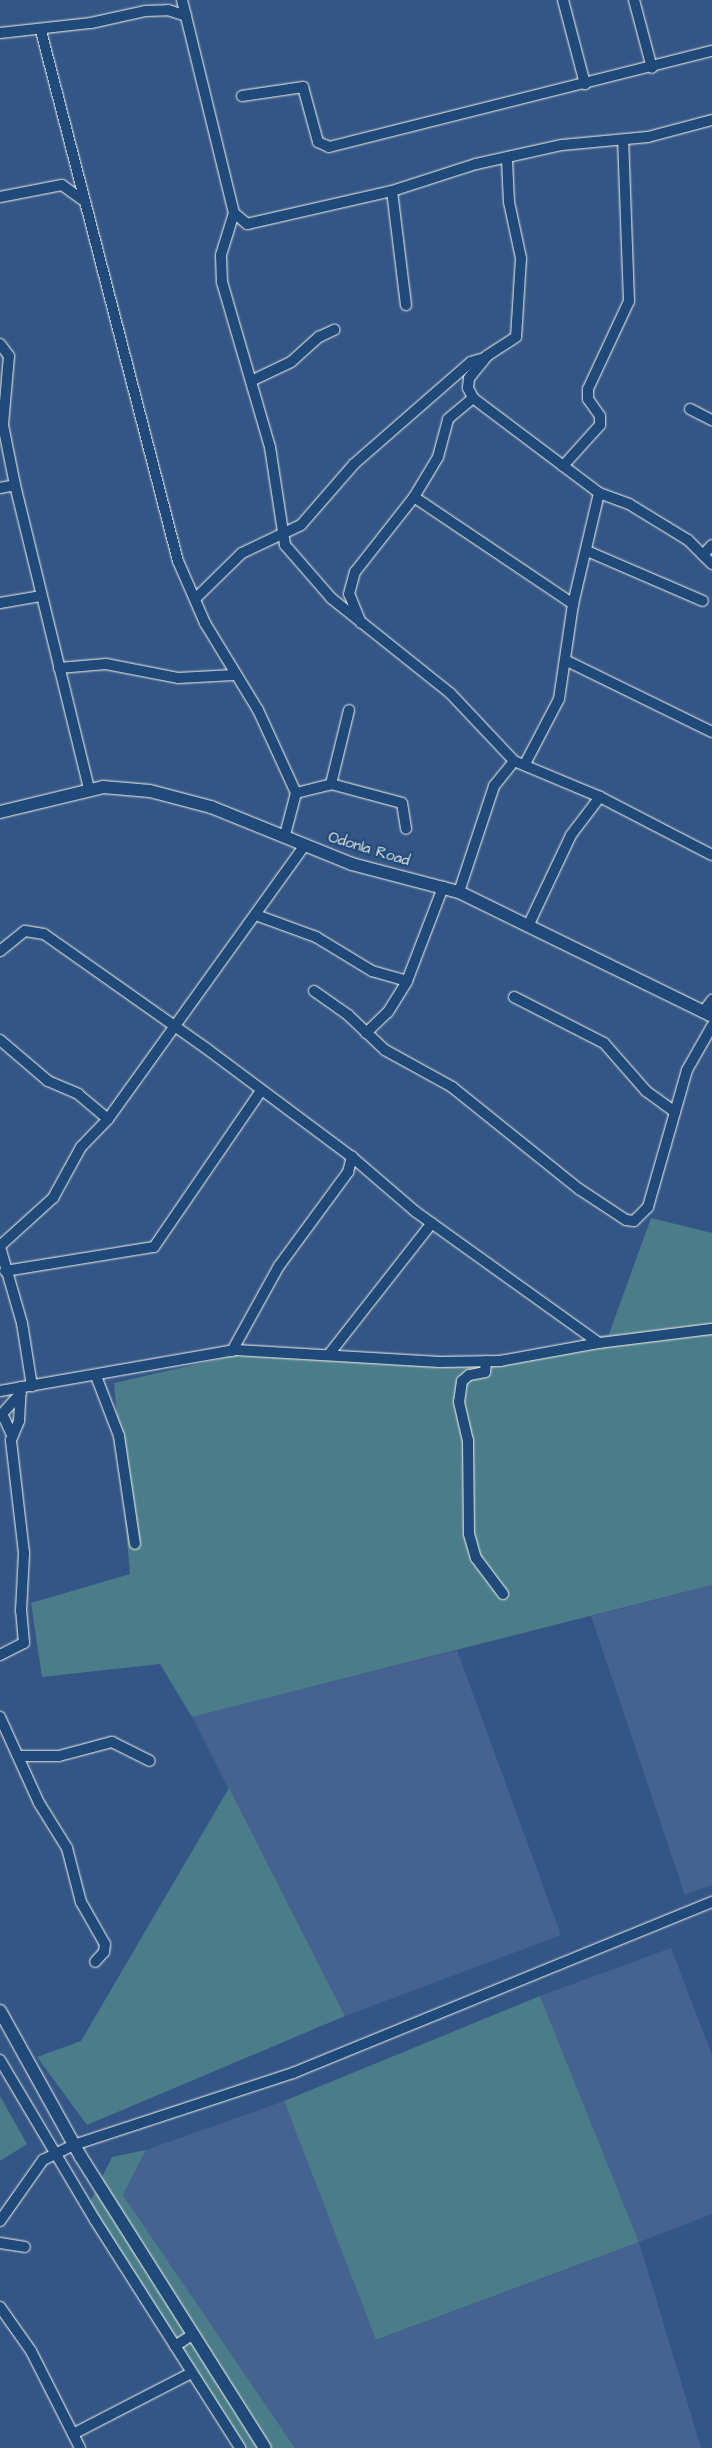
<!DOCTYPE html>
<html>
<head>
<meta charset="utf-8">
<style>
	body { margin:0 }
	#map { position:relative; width:712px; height:2448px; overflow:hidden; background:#335686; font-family:"Architects Daughter",sans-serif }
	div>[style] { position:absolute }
	.built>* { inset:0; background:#466290 }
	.green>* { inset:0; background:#4a7c89 }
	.roads { filter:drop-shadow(0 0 1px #f4f1e8) drop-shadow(0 0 1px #f4f1e8) }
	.minor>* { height:10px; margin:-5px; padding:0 5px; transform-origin:5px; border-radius:5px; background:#1f4a7a }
	.tertiary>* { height:12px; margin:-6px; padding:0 6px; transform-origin:6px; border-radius:6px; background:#1f4a7a }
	span { translate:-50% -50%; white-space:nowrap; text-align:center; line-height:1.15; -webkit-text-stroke:4.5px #1f4a7a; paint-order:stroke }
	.street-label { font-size:15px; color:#f4f1e8 }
</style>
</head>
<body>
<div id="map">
	<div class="built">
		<div style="clip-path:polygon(712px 1585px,712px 1885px,685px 1895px,591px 1616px)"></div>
		<div style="clip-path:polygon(457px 1650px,561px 1935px,345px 2016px,192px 1717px)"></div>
		<div style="clip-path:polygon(671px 1948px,712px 2055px,712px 2214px,639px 2242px,701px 2448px,295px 2448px,123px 2195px,146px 2150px,284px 2101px,377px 2340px,639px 2242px,540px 1996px)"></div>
	</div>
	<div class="green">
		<div style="clip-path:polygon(651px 1218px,712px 1233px,712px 1585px,192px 1717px,160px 1664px,42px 1677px,31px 1603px,130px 1574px,114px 1383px,237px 1355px,507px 1357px,609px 1334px)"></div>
		<div style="clip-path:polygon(229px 1788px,345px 2016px,87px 2125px,37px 2057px,81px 2041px)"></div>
		<div style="clip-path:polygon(540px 1996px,639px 2242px,376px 2340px,284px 2101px)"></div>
		<div style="clip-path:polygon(0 2096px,27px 2144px,0 2161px)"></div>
		<div style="clip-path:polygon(146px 2150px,123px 2195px,295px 2448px,236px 2448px,94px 2229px,85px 2212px,112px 2157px)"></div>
	</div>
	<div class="roads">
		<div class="minor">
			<div style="left:182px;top:0;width:219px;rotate:76.3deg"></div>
			<div style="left:234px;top:213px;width:17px;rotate:40deg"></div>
			<div style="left:247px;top:224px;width:149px;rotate:-12.8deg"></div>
			<div style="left:392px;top:191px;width:88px;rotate:-17.8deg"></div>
			<div style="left:476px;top:164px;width:88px;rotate:-12.5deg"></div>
			<div style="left:562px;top:145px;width:86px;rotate:-5.3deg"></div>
			<div style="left:648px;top:137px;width:66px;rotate:-14.9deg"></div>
			<div style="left:563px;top:0;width:87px;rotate:75.3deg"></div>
			<div style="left:634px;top:0;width:70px;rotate:75.2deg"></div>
			<div style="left:41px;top:31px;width:547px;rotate:75.51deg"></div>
			<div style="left:178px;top:561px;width:68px;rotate:66.5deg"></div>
			<div style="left:205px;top:623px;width:102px;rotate:58.7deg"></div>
			<div style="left:258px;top:710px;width:91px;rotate:65.4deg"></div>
			<div style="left:296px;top:793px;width:43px;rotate:104.7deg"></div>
			<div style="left:0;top:33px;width:92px;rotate:-6.3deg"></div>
			<div style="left:91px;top:23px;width:55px;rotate:-12.5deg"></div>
			<div style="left:145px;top:11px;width:23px;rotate:-2deg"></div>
			<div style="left:168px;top:10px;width:19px;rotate:18deg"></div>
			<div style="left:242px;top:96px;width:62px;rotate:-8.4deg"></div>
			<div style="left:303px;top:87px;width:57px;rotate:74.7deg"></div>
			<div style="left:318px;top:142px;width:12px;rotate:24deg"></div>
			<div style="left:329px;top:147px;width:395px;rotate:-14.1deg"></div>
			<div style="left:507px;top:160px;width:42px;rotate:87.3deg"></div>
			<div style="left:509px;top:202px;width:57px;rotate:77.9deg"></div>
			<div style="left:521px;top:258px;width:79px;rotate:93.6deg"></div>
			<div style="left:516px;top:337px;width:35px;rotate:147deg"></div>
			<div style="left:487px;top:356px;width:28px;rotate:129deg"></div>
			<div style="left:469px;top:378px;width:10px;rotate:96deg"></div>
			<div style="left:468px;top:388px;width:11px;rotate:63deg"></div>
			<div style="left:473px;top:398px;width:158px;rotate:37deg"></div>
			<div style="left:599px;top:493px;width:32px;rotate:20deg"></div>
			<div style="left:629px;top:504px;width:69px;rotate:31.4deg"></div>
			<div style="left:688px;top:540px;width:34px;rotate:45deg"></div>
			<div style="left:392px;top:191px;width:115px;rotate:83deg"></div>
			<div style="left:0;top:197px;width:63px;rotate:-11deg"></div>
			<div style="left:62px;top:185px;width:29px;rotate:36deg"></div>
			<div style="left:234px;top:213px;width:44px;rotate:107.2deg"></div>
			<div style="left:221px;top:255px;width:27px;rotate:88deg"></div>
			<div style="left:222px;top:282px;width:172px;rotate:73.8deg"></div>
			<div style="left:270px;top:447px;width:99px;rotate:81.3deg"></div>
			<div style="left:285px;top:545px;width:70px;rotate:49deg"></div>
			<div style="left:331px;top:598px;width:152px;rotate:38.6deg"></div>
			<div style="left:450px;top:693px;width:93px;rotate:46.7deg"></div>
			<div style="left:514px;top:761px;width:93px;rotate:22.7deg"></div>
			<div style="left:600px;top:797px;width:126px;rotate:27.4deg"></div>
			<div style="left:0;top:344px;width:15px;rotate:53deg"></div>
			<div style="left:9px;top:356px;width:69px;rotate:95deg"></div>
			<div style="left:3px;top:425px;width:61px;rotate:78.7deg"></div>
			<div style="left:15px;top:485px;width:313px;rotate:76.3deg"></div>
			<div style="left:251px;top:381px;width:44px;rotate:-25.4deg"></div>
			<div style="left:291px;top:362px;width:38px;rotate:-42deg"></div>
			<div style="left:319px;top:337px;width:17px;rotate:-25deg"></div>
			<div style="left:690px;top:409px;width:25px;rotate:27deg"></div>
			<div style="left:563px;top:466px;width:55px;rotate:-47.9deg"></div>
			<div style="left:600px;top:425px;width:9px;rotate:-90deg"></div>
			<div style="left:600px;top:416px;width:21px;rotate:-125deg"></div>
			<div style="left:588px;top:399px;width:10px;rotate:-90deg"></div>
			<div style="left:588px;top:389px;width:97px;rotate:-65deg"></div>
			<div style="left:629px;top:301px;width:160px;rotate:-92.1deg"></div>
			<div style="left:0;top:488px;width:15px;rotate:-11deg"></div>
			<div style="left:414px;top:497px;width:192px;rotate:33.9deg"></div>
			<div style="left:587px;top:551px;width:126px;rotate:23.3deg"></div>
			<div style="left:703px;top:555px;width:13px;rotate:-48deg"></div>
			<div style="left:197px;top:597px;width:63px;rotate:-44.4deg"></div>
			<div style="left:242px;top:553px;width:65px;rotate:-25.4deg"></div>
			<div style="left:301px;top:525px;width:81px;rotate:-49deg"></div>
			<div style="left:354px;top:464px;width:155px;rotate:-41.1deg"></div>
			<div style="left:471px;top:362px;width:14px;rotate:-17deg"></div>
			<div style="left:0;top:603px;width:42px;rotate:-9.7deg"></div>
			<div style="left:361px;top:623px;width:31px;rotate:-112deg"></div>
			<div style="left:349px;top:594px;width:23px;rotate:-75deg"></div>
			<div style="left:355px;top:572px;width:95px;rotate:-51.8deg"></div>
			<div style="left:414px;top:497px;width:47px;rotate:-59deg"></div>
			<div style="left:438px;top:457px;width:39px;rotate:-75deg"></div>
			<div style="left:448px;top:419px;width:33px;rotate:-40deg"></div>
			<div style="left:567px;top:661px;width:161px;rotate:26.1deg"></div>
			<div style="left:59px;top:668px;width:47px;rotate:-4.9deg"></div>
			<div style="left:106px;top:664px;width:73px;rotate:11deg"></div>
			<div style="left:178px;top:678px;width:56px;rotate:-3.1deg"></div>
			<div style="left:525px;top:764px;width:73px;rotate:-62.4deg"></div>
			<div style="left:559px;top:699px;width:96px;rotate:-81.6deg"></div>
			<div style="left:573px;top:604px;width:114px;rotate:-76.8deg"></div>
			<div style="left:331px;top:784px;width:73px;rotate:15deg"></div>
			<div style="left:402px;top:803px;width:26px;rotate:81deg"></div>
			<div style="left:296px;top:793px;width:36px;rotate:-14deg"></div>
			<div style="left:331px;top:784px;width:76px;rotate:-76.3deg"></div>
			<div style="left:459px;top:892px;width:112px;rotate:-71.7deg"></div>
			<div style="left:494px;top:786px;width:32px;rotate:-51deg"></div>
			<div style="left:256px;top:915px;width:64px;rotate:20.1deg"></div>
			<div style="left:316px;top:937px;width:66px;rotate:31.3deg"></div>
			<div style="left:372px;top:971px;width:36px;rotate:16deg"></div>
			<div style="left:529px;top:924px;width:98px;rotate:-64.7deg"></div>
			<div style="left:571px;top:835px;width:48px;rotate:-52.7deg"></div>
			<div style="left:0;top:951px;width:32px;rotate:-39deg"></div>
			<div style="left:25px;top:931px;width:19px;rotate:9deg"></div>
			<div style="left:44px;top:934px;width:199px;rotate:35.2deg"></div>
			<div style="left:207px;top:1049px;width:181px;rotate:36.7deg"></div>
			<div style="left:352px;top:1157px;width:84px;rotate:40.7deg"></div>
			<div style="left:416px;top:1212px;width:225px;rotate:35.6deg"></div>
			<div style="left:314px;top:991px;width:42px;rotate:35.2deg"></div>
			<div style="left:348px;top:1015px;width:51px;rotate:43.4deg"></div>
			<div style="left:385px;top:1050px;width:77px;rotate:28.9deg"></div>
			<div style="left:452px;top:1087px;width:163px;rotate:38.8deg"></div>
			<div style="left:579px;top:1189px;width:56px;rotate:33.4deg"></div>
			<div style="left:626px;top:1220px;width:8px;rotate:7deg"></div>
			<div style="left:634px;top:1221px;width:20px;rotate:-45deg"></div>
			<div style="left:648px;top:1207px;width:142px;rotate:-74.1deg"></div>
			<div style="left:687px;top:1070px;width:51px;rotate:-60.4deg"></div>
			<div style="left:514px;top:997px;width:101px;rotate:27.1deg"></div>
			<div style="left:604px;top:1043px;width:64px;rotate:48.8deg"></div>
			<div style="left:646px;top:1091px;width:36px;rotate:36deg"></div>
			<div style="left:704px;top:1011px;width:14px;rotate:-54deg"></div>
			<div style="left:366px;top:1033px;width:30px;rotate:-44deg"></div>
			<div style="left:388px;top:1012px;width:36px;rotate:-58deg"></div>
			<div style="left:407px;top:981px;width:101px;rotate:-69deg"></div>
			<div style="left:0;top:1040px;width:63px;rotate:40.5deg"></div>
			<div style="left:48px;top:1081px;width:33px;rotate:23deg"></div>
			<div style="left:78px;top:1094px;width:39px;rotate:40deg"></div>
			<div style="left:0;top:1246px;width:72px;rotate:-42.2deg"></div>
			<div style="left:53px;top:1198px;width:58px;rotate:-61.2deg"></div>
			<div style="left:81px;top:1147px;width:39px;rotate:-46deg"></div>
			<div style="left:108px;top:1119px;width:337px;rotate:-54.3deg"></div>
			<div style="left:0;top:1247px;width:79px;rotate:73.9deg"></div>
			<div style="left:22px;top:1323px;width:64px;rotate:81deg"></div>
			<div style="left:5px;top:1271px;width:151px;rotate:-9.2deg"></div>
			<div style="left:154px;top:1247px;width:189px;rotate:-55.6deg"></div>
			<div style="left:232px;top:1351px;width:97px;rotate:-61.1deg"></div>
			<div style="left:279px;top:1266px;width:117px;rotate:-53.7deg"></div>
			<div style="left:348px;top:1172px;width:16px;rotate:-75deg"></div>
			<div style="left:330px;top:1353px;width:165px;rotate:-51.9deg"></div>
			<div style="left:486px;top:1361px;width:11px;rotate:95deg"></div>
			<div style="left:485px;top:1372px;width:16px;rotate:169deg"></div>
			<div style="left:469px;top:1375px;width:9px;rotate:139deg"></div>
			<div style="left:462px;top:1381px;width:21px;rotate:98deg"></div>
			<div style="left:459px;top:1402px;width:39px;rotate:77deg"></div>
			<div style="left:468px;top:1440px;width:94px;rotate:89.4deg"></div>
			<div style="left:469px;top:1534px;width:25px;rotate:74deg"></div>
			<div style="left:476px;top:1558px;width:45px;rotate:53.1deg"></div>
			<div style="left:96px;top:1376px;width:64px;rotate:69deg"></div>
			<div style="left:119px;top:1436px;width:109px;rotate:81.6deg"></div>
			<div style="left:0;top:1391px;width:240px;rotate:-9.9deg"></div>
			<div style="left:236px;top:1350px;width:204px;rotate:3.4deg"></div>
			<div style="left:440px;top:1362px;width:60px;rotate:-1deg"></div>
			<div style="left:500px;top:1361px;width:101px;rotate:-10.3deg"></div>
			<div style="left:599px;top:1343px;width:114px;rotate:-7.1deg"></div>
			<div style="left:12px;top:1435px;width:23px;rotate:-115deg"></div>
			<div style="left:2px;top:1414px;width:28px;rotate:-48deg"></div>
			<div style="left:0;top:1655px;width:27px;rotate:-27deg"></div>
			<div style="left:24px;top:1643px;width:32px;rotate:-95deg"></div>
			<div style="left:21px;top:1611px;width:58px;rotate:-87deg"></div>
			<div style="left:24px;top:1553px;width:114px;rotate:-96.6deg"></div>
			<div style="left:11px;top:1440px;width:21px;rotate:-67deg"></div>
			<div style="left:19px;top:1421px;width:34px;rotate:-87deg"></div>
			<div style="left:0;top:1717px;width:94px;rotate:65.6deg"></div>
			<div style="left:39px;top:1803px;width:53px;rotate:58.1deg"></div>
			<div style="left:67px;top:1848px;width:56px;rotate:75.5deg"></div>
			<div style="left:81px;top:1902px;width:48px;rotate:60.3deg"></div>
			<div style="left:105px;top:1944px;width:8px;rotate:97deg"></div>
			<div style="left:104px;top:1952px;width:13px;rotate:132deg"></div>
			<div style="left:18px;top:1756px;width:41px"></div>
			<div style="left:59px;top:1756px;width:55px;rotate:-14.8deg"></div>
			<div style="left:112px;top:1742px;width:42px;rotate:26.6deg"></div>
			<div style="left:0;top:2060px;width:186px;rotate:59.3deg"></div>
			<div style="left:95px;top:2220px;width:270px;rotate:57.5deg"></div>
			<div style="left:0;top:2221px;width:75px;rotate:-54.8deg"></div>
			<div style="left:43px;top:2160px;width:34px;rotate:-26deg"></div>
			<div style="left:74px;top:2145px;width:231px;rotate:-18.2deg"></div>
			<div style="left:293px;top:2073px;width:453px;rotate:-22.2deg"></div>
			<div style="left:0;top:2243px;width:25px;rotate:9deg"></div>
			<div style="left:0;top:2307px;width:54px;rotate:54.8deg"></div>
			<div style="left:31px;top:2351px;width:109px;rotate:63.2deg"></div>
			<div style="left:175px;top:2346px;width:20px;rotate:-33deg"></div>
			<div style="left:73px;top:2434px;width:133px;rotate:-27.3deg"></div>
		</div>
		<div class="tertiary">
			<div style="left:0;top:812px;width:106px;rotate:-13.6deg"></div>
			<div style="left:103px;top:787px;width:47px;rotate:4.9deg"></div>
			<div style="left:150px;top:791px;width:63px;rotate:14.7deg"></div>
			<div style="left:211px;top:807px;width:152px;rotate:22deg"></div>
			<div style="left:352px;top:864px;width:111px;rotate:14.7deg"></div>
			<div style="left:459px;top:892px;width:282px;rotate:26.1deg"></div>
			<div style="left:0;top:2011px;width:167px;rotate:61deg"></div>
			<div style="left:81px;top:2157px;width:344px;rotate:57.7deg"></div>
		</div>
	</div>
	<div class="street-label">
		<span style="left:369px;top:849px;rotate:17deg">Odonla Road</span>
	</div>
</div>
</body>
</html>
